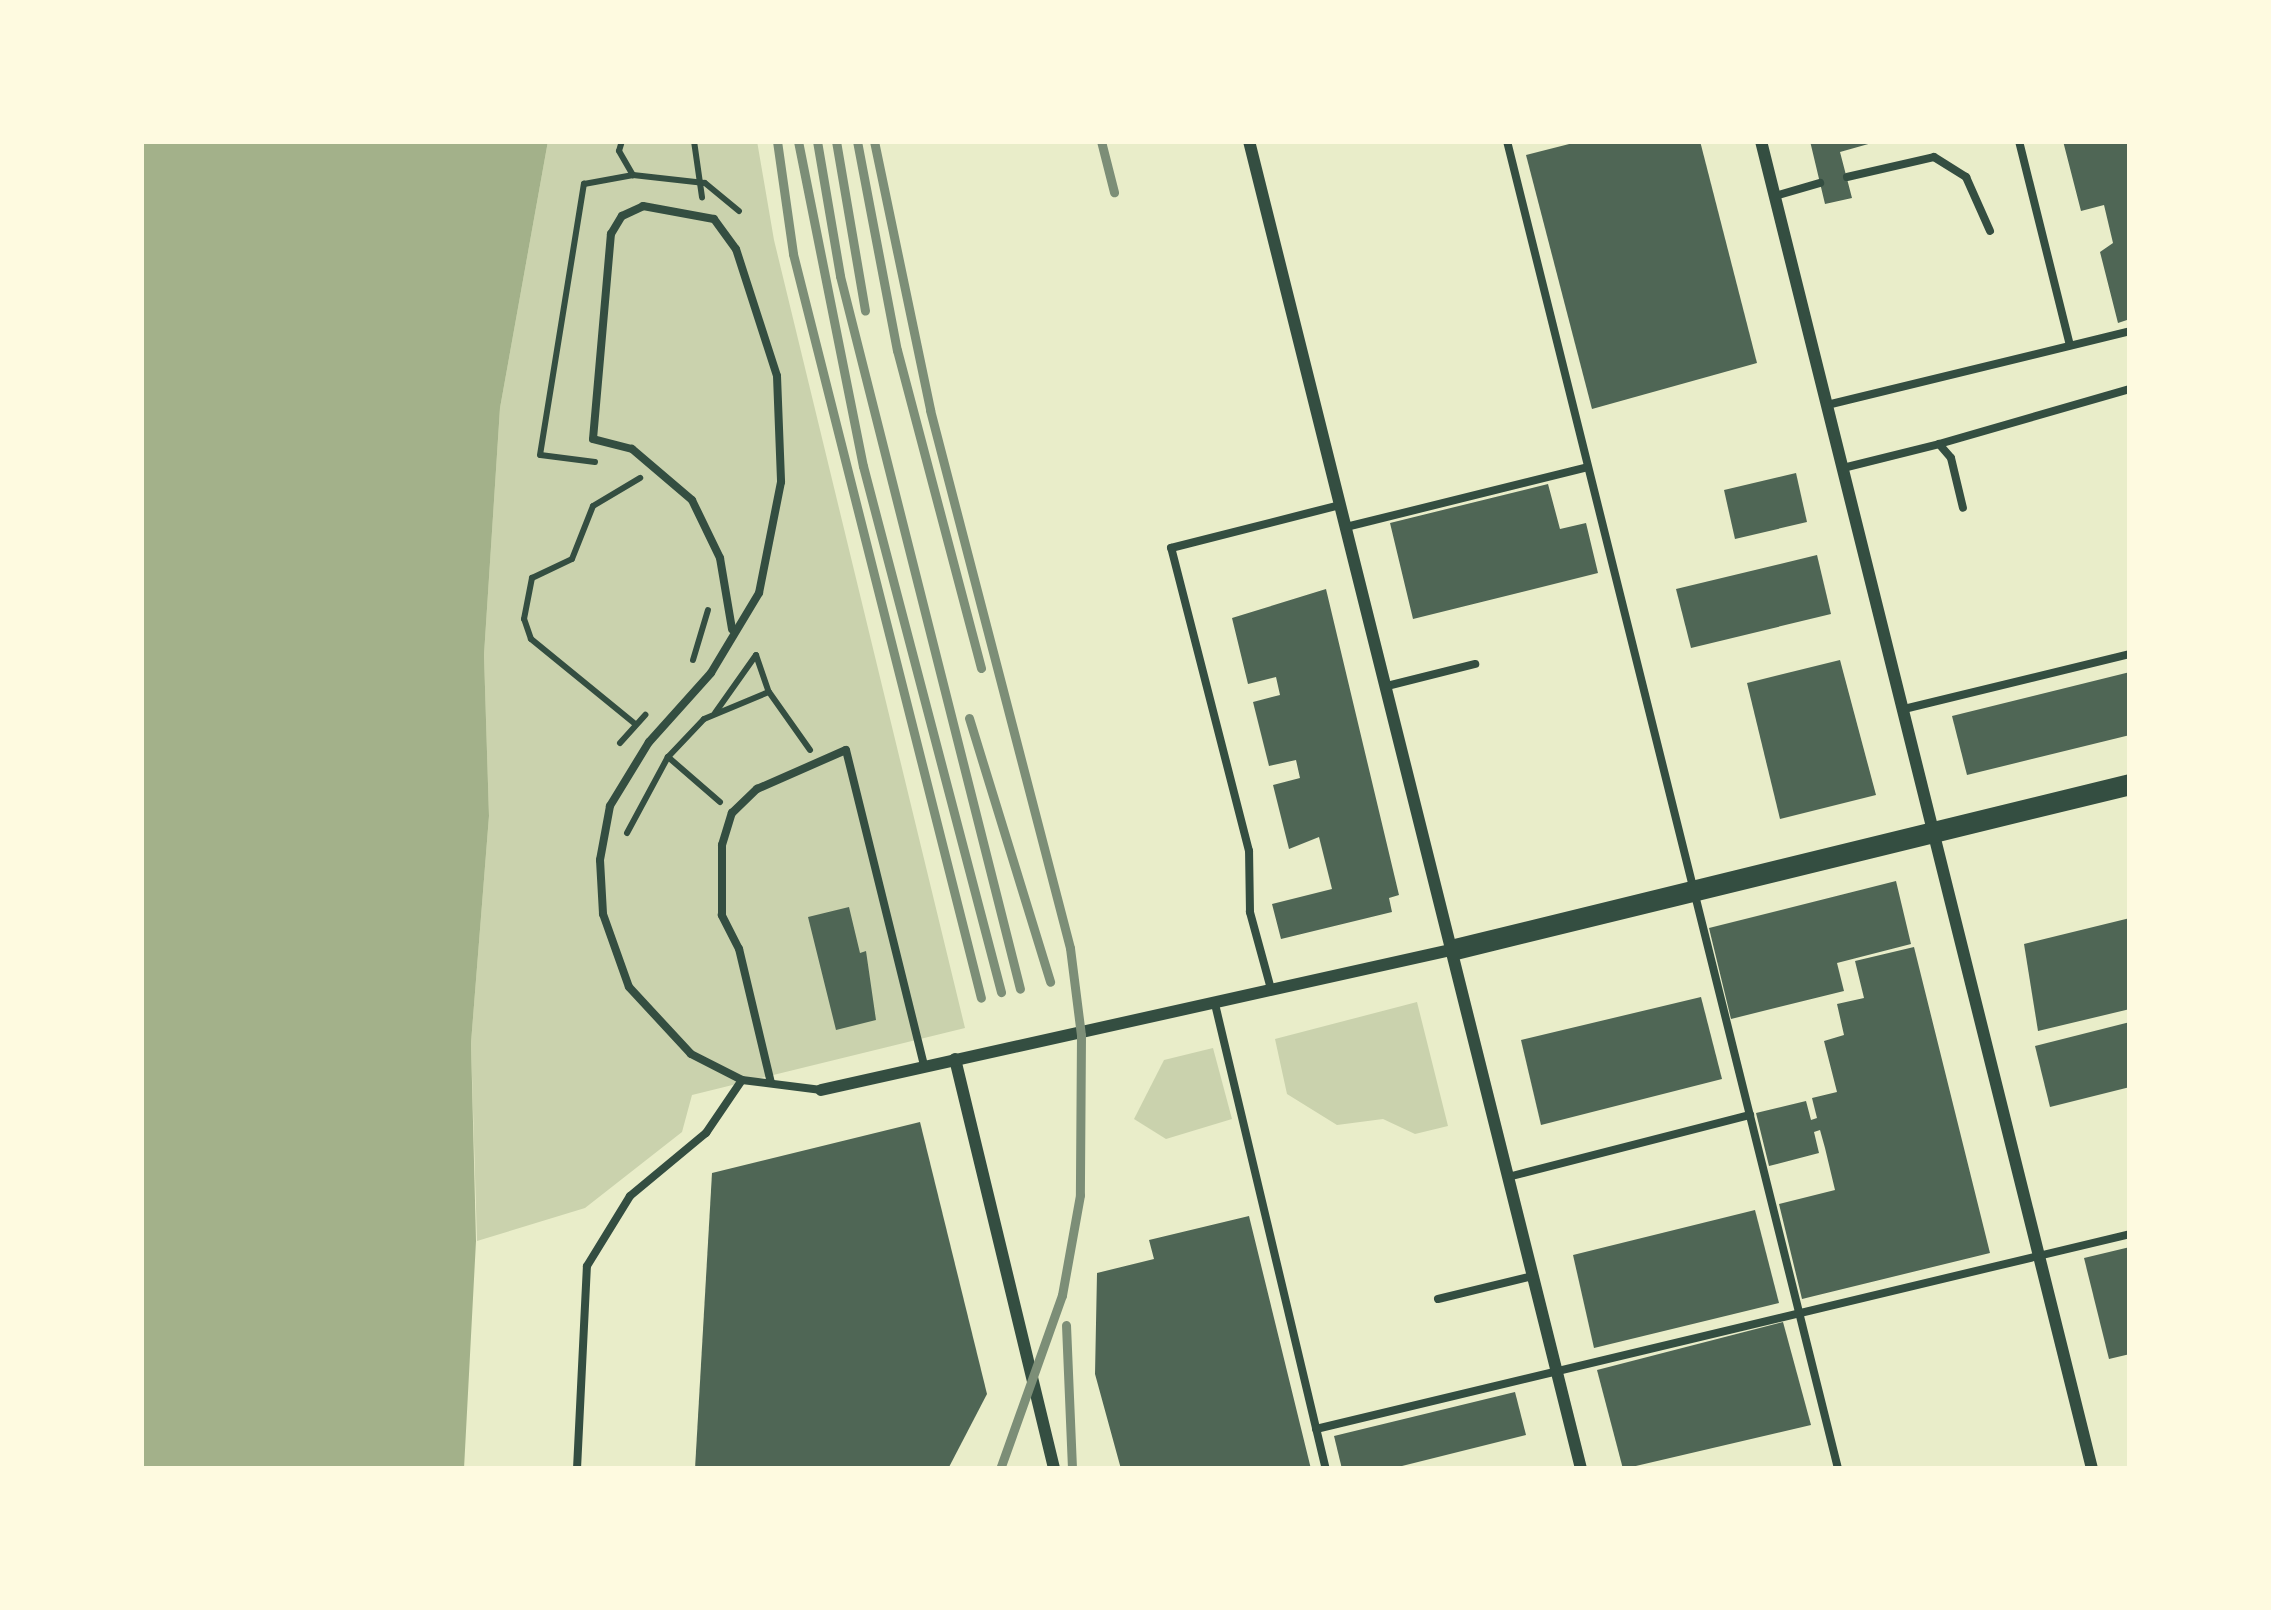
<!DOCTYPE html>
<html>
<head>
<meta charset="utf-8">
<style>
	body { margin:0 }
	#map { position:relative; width:2271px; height:1610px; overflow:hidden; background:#e9edc9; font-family:Montserrat,sans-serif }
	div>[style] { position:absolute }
	.green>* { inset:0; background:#cad2ad }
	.water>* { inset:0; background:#a3b18a }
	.building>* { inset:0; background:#4f6655 }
	.path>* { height:6px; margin:-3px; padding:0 3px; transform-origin:3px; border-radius:3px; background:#344e41 }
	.service>* { height:8px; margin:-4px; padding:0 4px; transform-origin:4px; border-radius:4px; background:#344e41 }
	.minor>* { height:12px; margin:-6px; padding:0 6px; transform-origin:6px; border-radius:6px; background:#344e41 }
	.tertiary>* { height:21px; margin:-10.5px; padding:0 10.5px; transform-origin:10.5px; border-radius:10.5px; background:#344e41 }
	.rail>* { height:9px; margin:-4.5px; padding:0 4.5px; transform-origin:4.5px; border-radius:4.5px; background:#7c8e77 }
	span { translate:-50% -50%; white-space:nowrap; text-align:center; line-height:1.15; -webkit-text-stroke:10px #fefae0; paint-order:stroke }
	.frame { position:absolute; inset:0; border:144px solid #fefae0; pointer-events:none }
</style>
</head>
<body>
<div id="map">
	<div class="green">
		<div style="clip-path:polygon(548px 141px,757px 141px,774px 240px,965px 1028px,692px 1095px,682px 1132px,585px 1208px,477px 1241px,471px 1043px,489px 816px,484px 655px,500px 408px)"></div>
		<div style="clip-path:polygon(1417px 1002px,1448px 1126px,1415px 1134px,1383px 1119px,1337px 1125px,1287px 1094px,1275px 1039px)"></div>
		<div style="clip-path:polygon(1213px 1048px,1232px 1119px,1166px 1139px,1134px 1119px,1164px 1060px)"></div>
	</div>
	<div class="water">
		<div style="clip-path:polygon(141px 141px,548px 141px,500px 408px,484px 655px,489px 816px,471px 1043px,476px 1241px,464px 1469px,141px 1469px)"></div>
	</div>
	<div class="building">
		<div style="clip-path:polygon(1581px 141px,1700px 141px,1757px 363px,1592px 409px,1526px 155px)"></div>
		<div style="clip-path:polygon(1810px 141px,1879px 141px,1840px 152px,1852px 198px,1825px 204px)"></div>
		<div style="clip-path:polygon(2063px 141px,2130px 141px,2130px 319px,2118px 323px,2100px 252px,2113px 243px,2104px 205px,2081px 211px)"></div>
		<div style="clip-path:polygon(1796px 473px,1807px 522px,1735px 539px,1724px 490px)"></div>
		<div style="clip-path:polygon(1548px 484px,1560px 529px,1586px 523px,1598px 573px,1413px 619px,1390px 523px)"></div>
		<div style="clip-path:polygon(1817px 555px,1831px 614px,1691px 648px,1676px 589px)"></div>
		<div style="clip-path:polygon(1326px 589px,1399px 895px,1389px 898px,1392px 912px,1281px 939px,1272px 904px,1332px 889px,1319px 837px,1289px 849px,1273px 785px,1300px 778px,1296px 760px,1269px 766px,1253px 702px,1280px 695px,1276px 677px,1248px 684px,1232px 618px)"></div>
		<div style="clip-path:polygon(1840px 660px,1876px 795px,1780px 819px,1747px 683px)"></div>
		<div style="clip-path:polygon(2130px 672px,2130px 735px,1967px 775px,1952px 716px)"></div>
		<div style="clip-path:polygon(1896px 881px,1911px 944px,1837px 963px,1844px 991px,1731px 1019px,1709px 928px)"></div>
		<div style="clip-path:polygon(849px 907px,860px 953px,866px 951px,876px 1020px,836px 1030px,808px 917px)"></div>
		<div style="clip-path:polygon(2130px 918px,2130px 1009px,2038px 1031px,2024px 944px)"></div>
		<div style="clip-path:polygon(1914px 947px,1990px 1253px,1802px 1299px,1779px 1204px,1835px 1190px,1825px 1148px,1820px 1130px,1814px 1132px,1819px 1153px,1769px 1166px,1756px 1113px,1806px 1101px,1811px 1120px,1817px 1118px,1812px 1098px,1837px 1092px,1824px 1041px,1844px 1035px,1837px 1004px,1864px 998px,1855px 961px)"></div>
		<div style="clip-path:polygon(1701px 997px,1722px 1079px,1541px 1125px,1521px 1040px)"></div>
		<div style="clip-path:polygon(2130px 1022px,2130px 1087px,2050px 1107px,2035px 1046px)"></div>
		<div style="clip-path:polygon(920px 1122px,987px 1394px,948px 1469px,695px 1469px,712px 1173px)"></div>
		<div style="clip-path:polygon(1755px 1210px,1779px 1303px,1594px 1348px,1573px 1255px)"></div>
		<div style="clip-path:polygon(1249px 1216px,1311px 1469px,1121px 1469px,1095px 1374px,1097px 1273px,1154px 1259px,1149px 1240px)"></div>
		<div style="clip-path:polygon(2130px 1247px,2130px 1354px,2109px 1359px,2084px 1258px)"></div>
		<div style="clip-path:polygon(1783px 1322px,1811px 1425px,1623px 1469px,1597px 1370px)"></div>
		<div style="clip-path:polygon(1515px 1392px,1526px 1435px,1390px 1469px,1342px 1469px,1334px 1436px)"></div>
	</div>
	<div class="path">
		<div style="left:622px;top:141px;width:10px;rotate:107deg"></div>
		<div style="left:619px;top:151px;width:28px;rotate:60deg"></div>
		<div style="left:694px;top:141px;width:57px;rotate:81.9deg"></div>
		<div style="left:595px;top:462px;width:55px;rotate:-172.7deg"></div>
		<div style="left:540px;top:455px;width:275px;rotate:-80.8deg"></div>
		<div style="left:584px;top:184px;width:50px;rotate:-10.4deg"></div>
		<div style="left:633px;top:175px;width:72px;rotate:6.3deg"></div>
		<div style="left:705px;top:183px;width:44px;rotate:39.5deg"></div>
		<div style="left:693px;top:660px;width:52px;rotate:-73.3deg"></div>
		<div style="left:715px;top:713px;width:71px;rotate:-54.7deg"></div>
		<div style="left:756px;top:655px;width:39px;rotate:71deg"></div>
		<div style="left:634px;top:723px;width:133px;rotate:-140.8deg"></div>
		<div style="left:531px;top:639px;width:21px;rotate:-109deg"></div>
		<div style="left:524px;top:619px;width:42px;rotate:-79deg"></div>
		<div style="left:532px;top:578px;width:44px;rotate:-25.4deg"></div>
		<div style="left:572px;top:559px;width:57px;rotate:-68.4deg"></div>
		<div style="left:593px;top:506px;width:55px;rotate:-30.8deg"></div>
		<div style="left:620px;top:743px;width:38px;rotate:-48deg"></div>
		<div style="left:720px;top:802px;width:69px;rotate:-139.1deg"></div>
		<div style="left:668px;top:757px;width:52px;rotate:-46.5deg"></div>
		<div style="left:704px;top:719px;width:70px;rotate:-22.6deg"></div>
		<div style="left:769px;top:692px;width:71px;rotate:54.7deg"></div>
		<div style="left:627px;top:833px;width:86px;rotate:-61.7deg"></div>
	</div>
	<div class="service">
		<div style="left:1507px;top:141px;width:1369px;rotate:76deg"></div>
		<div style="left:2019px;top:141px;width:210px;rotate:76deg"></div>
		<div style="left:1847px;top:177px;width:89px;rotate:-12.9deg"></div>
		<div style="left:1934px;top:157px;width:38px;rotate:32deg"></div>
		<div style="left:1966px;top:177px;width:59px;rotate:66deg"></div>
		<div style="left:1775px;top:196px;width:47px;rotate:-16.1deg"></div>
		<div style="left:1827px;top:405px;width:312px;rotate:-13.7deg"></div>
		<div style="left:1939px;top:444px;width:199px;rotate:-16.1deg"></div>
		<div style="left:1843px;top:468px;width:99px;rotate:-14deg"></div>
		<div style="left:1939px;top:444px;width:18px;rotate:49deg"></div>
		<div style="left:1951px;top:458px;width:51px;rotate:76.5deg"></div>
		<div style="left:1346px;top:527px;width:249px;rotate:-13.9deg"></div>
		<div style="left:732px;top:629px;width:72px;rotate:-99.6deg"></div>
		<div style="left:720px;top:558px;width:64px;rotate:-115.8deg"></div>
		<div style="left:692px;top:500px;width:79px;rotate:-139.6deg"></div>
		<div style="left:632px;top:449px;width:40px;rotate:-165.6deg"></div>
		<div style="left:593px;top:439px;width:206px;rotate:-85deg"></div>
		<div style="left:611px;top:234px;width:21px;rotate:-59deg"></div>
		<div style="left:622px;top:216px;width:23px;rotate:-25deg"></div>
		<div style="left:643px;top:206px;width:72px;rotate:10.4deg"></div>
		<div style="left:714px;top:219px;width:37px;rotate:54deg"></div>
		<div style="left:736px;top:249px;width:133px;rotate:72.1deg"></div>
		<div style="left:777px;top:376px;width:106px;rotate:87.8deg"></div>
		<div style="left:781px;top:482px;width:113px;rotate:101.2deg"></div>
		<div style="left:759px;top:593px;width:93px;rotate:121deg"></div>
		<div style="left:711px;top:673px;width:93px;rotate:131.9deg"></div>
		<div style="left:649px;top:742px;width:75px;rotate:121.4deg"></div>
		<div style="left:610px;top:806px;width:55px;rotate:100.5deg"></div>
		<div style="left:600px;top:860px;width:54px;rotate:86.8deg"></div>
		<div style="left:603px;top:914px;width:77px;rotate:70.4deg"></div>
		<div style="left:629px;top:987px;width:91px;rotate:47.2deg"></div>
		<div style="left:691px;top:1054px;width:57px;rotate:27deg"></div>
		<div style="left:742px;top:1080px;width:80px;rotate:7.2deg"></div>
		<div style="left:1387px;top:686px;width:91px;rotate:-14deg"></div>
		<div style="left:1904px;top:709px;width:233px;rotate:-13.7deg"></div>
		<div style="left:1271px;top:989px;width:80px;rotate:-105.3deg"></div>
		<div style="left:1250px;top:912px;width:61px;rotate:-90.9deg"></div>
		<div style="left:1249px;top:851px;width:313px;rotate:-104.4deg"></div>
		<div style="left:1171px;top:548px;width:174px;rotate:-14.3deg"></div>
		<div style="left:1215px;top:1004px;width:478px;rotate:76.6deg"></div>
		<div style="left:771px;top:1083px;width:138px;rotate:-103.4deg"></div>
		<div style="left:739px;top:949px;width:38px;rotate:-117deg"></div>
		<div style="left:722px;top:915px;width:70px;rotate:-90deg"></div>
		<div style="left:722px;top:845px;width:34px;rotate:-73deg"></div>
		<div style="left:732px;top:813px;width:35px;rotate:-44deg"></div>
		<div style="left:757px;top:789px;width:97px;rotate:-23.7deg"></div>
		<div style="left:846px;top:750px;width:325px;rotate:76.1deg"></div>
		<div style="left:1508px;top:1177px;width:250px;rotate:-14.4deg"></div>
		<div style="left:1438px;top:1299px;width:98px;rotate:-13.6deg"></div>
		<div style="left:1316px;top:1429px;width:837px;rotate:-13.47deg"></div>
		<div style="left:577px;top:1469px;width:203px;rotate:-87.2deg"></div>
		<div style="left:587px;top:1266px;width:82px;rotate:-58.4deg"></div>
		<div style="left:630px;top:1196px;width:99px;rotate:-39.7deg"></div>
		<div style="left:706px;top:1133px;width:64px;rotate:-55.8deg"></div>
	</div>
	<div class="minor">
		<div style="left:1249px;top:141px;width:1369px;rotate:75.96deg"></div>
		<div style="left:1761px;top:141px;width:1369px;rotate:76deg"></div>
		<div style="left:955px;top:1059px;width:422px;rotate:76.4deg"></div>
		<div style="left:821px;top:1090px;width:649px;rotate:-12.54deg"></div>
	</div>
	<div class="tertiary">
		<div style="left:1455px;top:949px;width:695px;rotate:-13.74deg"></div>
	</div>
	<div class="rail">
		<div style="left:777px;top:141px;width:114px;rotate:81.9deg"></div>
		<div style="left:793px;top:254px;width:767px;rotate:75.82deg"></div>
		<div style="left:798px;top:141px;width:331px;rotate:78.7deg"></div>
		<div style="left:863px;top:466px;width:544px;rotate:75.3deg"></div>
		<div style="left:817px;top:141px;width:137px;rotate:80.3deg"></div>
		<div style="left:840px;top:276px;width:735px;rotate:75.83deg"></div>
		<div style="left:836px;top:141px;width:172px;rotate:80.3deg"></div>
		<div style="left:857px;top:141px;width:213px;rotate:79.2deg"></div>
		<div style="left:897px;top:350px;width:329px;rotate:75.2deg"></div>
		<div style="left:874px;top:141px;width:275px;rotate:78.2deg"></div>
		<div style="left:930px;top:410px;width:556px;rotate:75.41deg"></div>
		<div style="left:1070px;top:948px;width:88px;rotate:82.8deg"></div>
		<div style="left:1081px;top:1035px;width:160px;rotate:90.4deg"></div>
		<div style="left:1080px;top:1195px;width:102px;rotate:100.2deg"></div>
		<div style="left:1062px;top:1295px;width:185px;rotate:109.6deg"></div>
		<div style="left:1101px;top:141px;width:53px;rotate:75.7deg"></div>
		<div style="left:969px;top:718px;width:276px;rotate:72.9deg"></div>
		<div style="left:1066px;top:1325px;width:144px;rotate:87.6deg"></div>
	</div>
	<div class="frame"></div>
</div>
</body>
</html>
